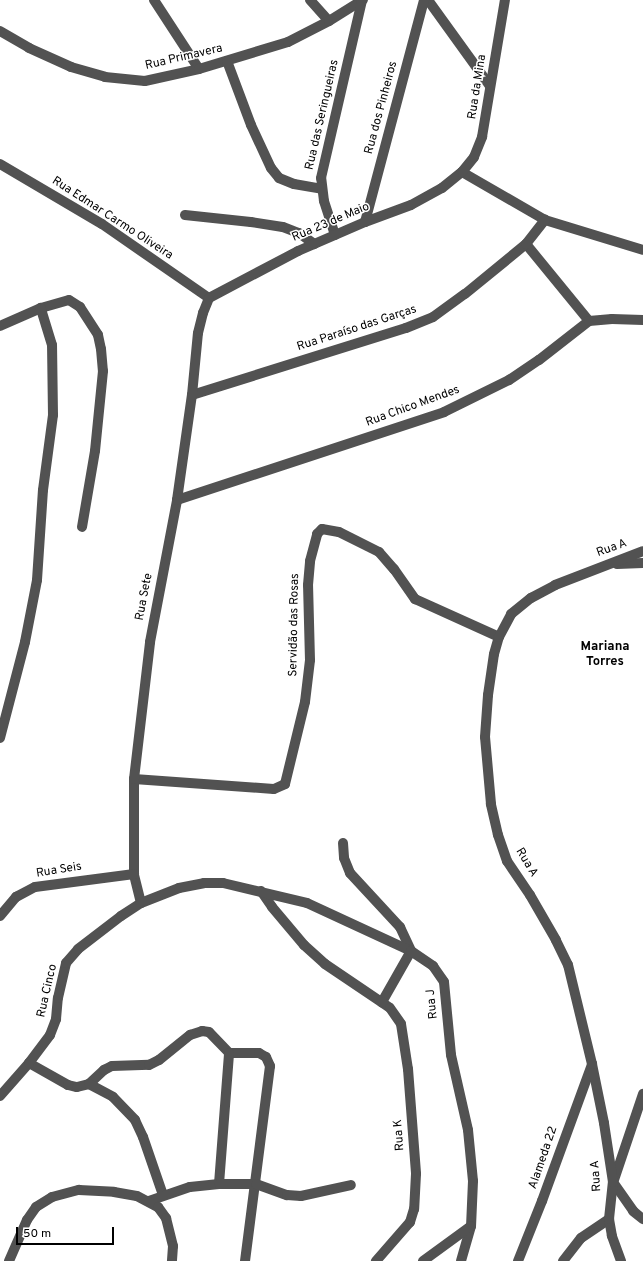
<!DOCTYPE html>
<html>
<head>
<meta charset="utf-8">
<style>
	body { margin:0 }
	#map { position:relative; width:643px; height:1261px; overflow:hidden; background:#fff; font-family:Overpass,sans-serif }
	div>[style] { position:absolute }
	.minor>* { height:10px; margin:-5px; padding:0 5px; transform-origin:5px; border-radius:5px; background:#525252 }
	span { translate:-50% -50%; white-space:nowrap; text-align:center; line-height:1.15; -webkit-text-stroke:3px #fff; paint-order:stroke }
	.street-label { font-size:12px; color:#000 }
	.neighbourhood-label { font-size:13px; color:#000; font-weight:700 }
	.scale { position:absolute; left:16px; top:1227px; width:98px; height:18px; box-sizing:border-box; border:2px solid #000; border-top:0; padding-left:5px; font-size:12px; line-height:14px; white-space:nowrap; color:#000; -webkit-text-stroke:3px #fff; paint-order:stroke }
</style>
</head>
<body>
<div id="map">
	<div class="minor">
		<div style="left:154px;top:0;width:82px;rotate:56.9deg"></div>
		<div style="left:310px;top:0;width:28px;rotate:48deg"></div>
		<div style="left:428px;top:0;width:106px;rotate:54.2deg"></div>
		<div style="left:0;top:31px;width:34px;rotate:30deg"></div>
		<div style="left:29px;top:48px;width:46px;rotate:24.3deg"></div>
		<div style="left:71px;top:67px;width:35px;rotate:16deg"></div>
		<div style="left:105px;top:77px;width:40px;rotate:5.7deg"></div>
		<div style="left:145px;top:81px;width:55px;rotate:-12.5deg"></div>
		<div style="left:199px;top:69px;width:93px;rotate:-16.9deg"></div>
		<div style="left:288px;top:42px;width:46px;rotate:-27.1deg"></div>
		<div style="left:329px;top:21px;width:40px;rotate:-32deg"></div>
		<div style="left:227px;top:61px;width:68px;rotate:69.4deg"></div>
		<div style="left:251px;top:125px;width:47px;rotate:65.1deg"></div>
		<div style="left:271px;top:168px;width:13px;rotate:51deg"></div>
		<div style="left:279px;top:178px;width:16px;rotate:22deg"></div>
		<div style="left:294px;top:184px;width:27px;rotate:10deg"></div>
		<div style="left:0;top:164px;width:118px;rotate:30.5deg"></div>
		<div style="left:102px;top:224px;width:130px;rotate:34.7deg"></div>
		<div style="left:462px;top:172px;width:96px;rotate:30deg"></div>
		<div style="left:545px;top:220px;width:102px;rotate:17deg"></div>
		<div style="left:185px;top:215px;width:66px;rotate:6.1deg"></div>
		<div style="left:251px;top:222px;width:32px;rotate:9deg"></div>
		<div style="left:283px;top:227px;width:17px;rotate:21deg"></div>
		<div style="left:299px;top:233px;width:19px;rotate:36deg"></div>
		<div style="left:365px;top:222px;width:230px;rotate:-75.1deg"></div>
		<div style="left:335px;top:235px;width:36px;rotate:-108deg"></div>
		<div style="left:324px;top:201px;width:23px;rotate:-97deg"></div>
		<div style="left:321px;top:178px;width:182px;rotate:-77deg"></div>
		<div style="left:526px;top:244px;width:99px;rotate:50.7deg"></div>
		<div style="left:209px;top:298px;width:101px;rotate:-27.8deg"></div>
		<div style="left:298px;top:251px;width:73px;rotate:-23.4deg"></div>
		<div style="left:365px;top:222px;width:49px;rotate:-20.3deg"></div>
		<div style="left:411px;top:205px;width:35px;rotate:-29deg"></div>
		<div style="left:442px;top:188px;width:26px;rotate:-39deg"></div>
		<div style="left:462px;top:172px;width:19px;rotate:-51deg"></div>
		<div style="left:474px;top:157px;width:22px;rotate:-68deg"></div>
		<div style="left:482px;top:137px;width:139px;rotate:-80.5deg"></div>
		<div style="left:0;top:326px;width:45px;rotate:-23.7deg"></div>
		<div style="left:41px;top:308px;width:29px;rotate:-16deg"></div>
		<div style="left:69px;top:300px;width:13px;rotate:32deg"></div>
		<div style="left:80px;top:307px;width:33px;rotate:57deg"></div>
		<div style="left:98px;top:335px;width:14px;rotate:78deg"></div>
		<div style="left:101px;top:349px;width:22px;rotate:85deg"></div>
		<div style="left:103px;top:371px;width:80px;rotate:95.7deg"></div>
		<div style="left:95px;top:451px;width:77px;rotate:99.7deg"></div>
		<div style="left:192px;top:395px;width:224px;rotate:-17.4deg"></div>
		<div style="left:406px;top:328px;width:29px;rotate:-22deg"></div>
		<div style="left:433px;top:317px;width:39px;rotate:-36deg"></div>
		<div style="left:465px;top:294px;width:79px;rotate:-39.3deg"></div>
		<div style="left:526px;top:244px;width:31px;rotate:-52deg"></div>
		<div style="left:177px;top:500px;width:281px;rotate:-18.2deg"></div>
		<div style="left:444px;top:412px;width:72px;rotate:-26.2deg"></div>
		<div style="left:509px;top:380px;width:36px;rotate:-34deg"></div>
		<div style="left:539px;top:360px;width:63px;rotate:-38deg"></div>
		<div style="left:589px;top:321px;width:23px;rotate:-5deg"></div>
		<div style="left:612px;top:319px;width:31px;rotate:2deg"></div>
		<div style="left:617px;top:564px;width:26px;rotate:-2deg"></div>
		<div style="left:0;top:738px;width:99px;rotate:-75.4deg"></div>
		<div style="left:25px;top:642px;width:63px;rotate:-79deg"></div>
		<div style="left:37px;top:580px;width:90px;rotate:-86.2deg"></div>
		<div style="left:43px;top:490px;width:76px;rotate:-82.4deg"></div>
		<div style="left:53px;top:415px;width:70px;rotate:-90.8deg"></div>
		<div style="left:52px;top:345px;width:39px;rotate:-107deg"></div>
		<div style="left:134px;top:779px;width:140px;rotate:4.1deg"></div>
		<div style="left:274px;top:789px;width:12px;rotate:-24deg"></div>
		<div style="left:285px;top:784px;width:84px;rotate:-76.3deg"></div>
		<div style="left:305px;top:702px;width:42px;rotate:-83.2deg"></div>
		<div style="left:310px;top:660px;width:75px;rotate:-91.5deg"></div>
		<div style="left:308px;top:585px;width:24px;rotate:-85deg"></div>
		<div style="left:310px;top:561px;width:28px;rotate:-75deg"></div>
		<div style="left:317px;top:534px;width:7px;rotate:-45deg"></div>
		<div style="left:322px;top:529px;width:17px;rotate:10deg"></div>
		<div style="left:339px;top:532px;width:45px;rotate:26.6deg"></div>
		<div style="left:379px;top:552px;width:23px;rotate:49deg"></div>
		<div style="left:394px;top:569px;width:37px;rotate:55deg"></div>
		<div style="left:415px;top:599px;width:92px;rotate:24.3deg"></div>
		<div style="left:343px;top:843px;width:15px;rotate:86deg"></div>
		<div style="left:344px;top:858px;width:16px;rotate:68deg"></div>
		<div style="left:350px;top:873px;width:74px;rotate:47.2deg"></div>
		<div style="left:400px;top:927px;width:26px;rotate:65deg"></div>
		<div style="left:411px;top:951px;width:59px;rotate:119.6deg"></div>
		<div style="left:261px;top:891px;width:19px;rotate:55deg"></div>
		<div style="left:272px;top:907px;width:50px;rotate:49.9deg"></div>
		<div style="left:304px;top:945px;width:28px;rotate:42deg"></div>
		<div style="left:325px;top:964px;width:78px;rotate:34.1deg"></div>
		<div style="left:390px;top:1008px;width:19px;rotate:55deg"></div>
		<div style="left:401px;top:1024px;width:46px;rotate:81.2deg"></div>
		<div style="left:408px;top:1069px;width:105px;rotate:85.6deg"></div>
		<div style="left:416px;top:1174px;width:35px;rotate:93deg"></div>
		<div style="left:414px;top:1209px;width:14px;rotate:107deg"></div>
		<div style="left:410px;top:1222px;width:52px;rotate:131.1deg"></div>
		<div style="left:141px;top:903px;width:30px;rotate:-104deg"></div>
		<div style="left:134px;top:874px;width:95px;rotate:-90deg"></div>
		<div style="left:134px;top:779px;width:138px;rotate:-83.3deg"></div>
		<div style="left:150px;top:642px;width:145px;rotate:-79.2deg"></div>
		<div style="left:177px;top:500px;width:106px;rotate:-81.9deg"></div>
		<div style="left:192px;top:395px;width:62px;rotate:-84.5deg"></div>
		<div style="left:198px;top:333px;width:21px;rotate:-76deg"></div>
		<div style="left:203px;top:313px;width:16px;rotate:-68deg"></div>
		<div style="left:0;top:916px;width:25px;rotate:-50deg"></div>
		<div style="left:16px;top:897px;width:21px;rotate:-28deg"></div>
		<div style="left:35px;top:887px;width:100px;rotate:-7.5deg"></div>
		<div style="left:29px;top:1063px;width:45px;rotate:29.4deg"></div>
		<div style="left:68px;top:1085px;width:9px;rotate:13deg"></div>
		<div style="left:77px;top:1087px;width:12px;rotate:-14deg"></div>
		<div style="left:89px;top:1084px;width:21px;rotate:-43deg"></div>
		<div style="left:104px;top:1070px;width:9px;rotate:-27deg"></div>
		<div style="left:112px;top:1066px;width:37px;rotate:-2deg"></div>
		<div style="left:149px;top:1065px;width:11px;rotate:-27deg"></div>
		<div style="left:159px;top:1060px;width:40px;rotate:-39deg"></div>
		<div style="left:190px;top:1035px;width:13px;rotate:-18deg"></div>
		<div style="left:202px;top:1031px;width:7px;rotate:8deg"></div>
		<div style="left:209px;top:1032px;width:29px;rotate:46deg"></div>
		<div style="left:229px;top:1053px;width:30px"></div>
		<div style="left:259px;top:1053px;width:8px;rotate:30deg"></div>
		<div style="left:266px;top:1057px;width:10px;rotate:66deg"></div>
		<div style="left:270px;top:1066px;width:197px;rotate:97.3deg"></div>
		<div style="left:89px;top:1084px;width:27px;rotate:28deg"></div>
		<div style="left:113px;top:1097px;width:32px;rotate:46deg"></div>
		<div style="left:135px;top:1120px;width:19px;rotate:65deg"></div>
		<div style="left:143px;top:1137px;width:61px;rotate:71deg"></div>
		<div style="left:0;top:1096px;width:44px;rotate:-48.7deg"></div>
		<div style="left:29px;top:1063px;width:35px;rotate:-53deg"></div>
		<div style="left:50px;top:1035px;width:17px;rotate:-69deg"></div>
		<div style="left:56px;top:1019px;width:21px;rotate:-85deg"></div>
		<div style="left:58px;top:998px;width:36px;rotate:-77deg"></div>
		<div style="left:66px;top:963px;width:18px;rotate:-49deg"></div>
		<div style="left:78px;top:949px;width:54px;rotate:-37.5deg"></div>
		<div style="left:121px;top:916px;width:24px;rotate:-33deg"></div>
		<div style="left:141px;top:903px;width:41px;rotate:-21.5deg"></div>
		<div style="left:179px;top:888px;width:25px;rotate:-11deg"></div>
		<div style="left:204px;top:883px;width:19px"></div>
		<div style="left:223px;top:883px;width:86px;rotate:13.4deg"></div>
		<div style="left:307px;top:903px;width:115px;rotate:24.8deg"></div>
		<div style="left:411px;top:951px;width:27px;rotate:34deg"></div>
		<div style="left:433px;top:966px;width:19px;rotate:55deg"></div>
		<div style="left:444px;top:982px;width:73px;rotate:84.5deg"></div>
		<div style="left:451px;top:1055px;width:77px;rotate:77.2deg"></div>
		<div style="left:468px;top:1130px;width:51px;rotate:84.4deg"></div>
		<div style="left:473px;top:1181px;width:45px;rotate:92.5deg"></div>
		<div style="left:471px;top:1226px;width:36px;rotate:106deg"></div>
		<div style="left:614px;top:1180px;width:91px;rotate:-71.4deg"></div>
		<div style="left:613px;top:1182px;width:35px;rotate:55deg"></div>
		<div style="left:633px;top:1211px;width:13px;rotate:39deg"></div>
		<div style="left:219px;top:1184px;width:131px;rotate:-85.6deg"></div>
		<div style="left:149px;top:1201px;width:43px;rotate:-18.9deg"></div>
		<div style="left:190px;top:1187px;width:29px;rotate:-6deg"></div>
		<div style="left:219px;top:1184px;width:37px"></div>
		<div style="left:256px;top:1184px;width:33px;rotate:20deg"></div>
		<div style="left:287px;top:1195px;width:14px;rotate:4deg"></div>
		<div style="left:301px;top:1196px;width:51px;rotate:-12.4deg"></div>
		<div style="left:9px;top:1261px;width:45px;rotate:-66.3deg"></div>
		<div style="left:27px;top:1220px;width:16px;rotate:-55deg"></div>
		<div style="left:36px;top:1207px;width:19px;rotate:-32deg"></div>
		<div style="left:52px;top:1197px;width:28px;rotate:-15deg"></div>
		<div style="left:79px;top:1190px;width:35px;rotate:3deg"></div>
		<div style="left:114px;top:1192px;width:23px;rotate:10deg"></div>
		<div style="left:137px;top:1196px;width:24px;rotate:28deg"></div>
		<div style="left:158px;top:1207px;width:14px;rotate:54deg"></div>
		<div style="left:166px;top:1218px;width:29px;rotate:76deg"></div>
		<div style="left:173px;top:1246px;width:15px;rotate:94deg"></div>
		<div style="left:423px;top:1261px;width:59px;rotate:-36.1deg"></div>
		<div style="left:518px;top:1261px;width:65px;rotate:-68.2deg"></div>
		<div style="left:542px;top:1201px;width:146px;rotate:-69.9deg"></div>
		<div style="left:563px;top:1261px;width:29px;rotate:-52deg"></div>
		<div style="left:581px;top:1238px;width:34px;rotate:-34deg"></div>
		<div style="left:621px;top:1261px;width:27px;rotate:-110deg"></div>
		<div style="left:612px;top:1236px;width:17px;rotate:-100deg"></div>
		<div style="left:609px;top:1219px;width:37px;rotate:-84deg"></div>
		<div style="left:613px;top:1182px;width:60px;rotate:-98.7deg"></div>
		<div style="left:604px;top:1123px;width:60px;rotate:-101.5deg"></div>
		<div style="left:592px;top:1064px;width:102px;rotate:-103.6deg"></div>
		<div style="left:568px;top:965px;width:28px;rotate:-116deg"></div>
		<div style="left:556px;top:940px;width:52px;rotate:-120deg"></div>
		<div style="left:530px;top:895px;width:41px;rotate:-124.1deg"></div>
		<div style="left:507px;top:861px;width:28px;rotate:-109deg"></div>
		<div style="left:498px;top:835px;width:32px;rotate:-103deg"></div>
		<div style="left:491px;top:804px;width:67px;rotate:-95.1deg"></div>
		<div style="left:485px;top:737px;width:42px;rotate:-85.9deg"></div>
		<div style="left:488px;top:695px;width:41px;rotate:-81.7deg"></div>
		<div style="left:494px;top:654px;width:18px;rotate:-74deg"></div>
		<div style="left:499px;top:637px;width:26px;rotate:-62deg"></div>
		<div style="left:511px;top:614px;width:26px;rotate:-39deg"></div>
		<div style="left:531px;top:598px;width:27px;rotate:-28deg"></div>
		<div style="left:555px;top:585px;width:94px;rotate:-21.1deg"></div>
	</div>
	<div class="street-label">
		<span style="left:184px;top:58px;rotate:-13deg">Rua Primavera</span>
		<span style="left:478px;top:87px;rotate:-81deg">Rua da Mina</span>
		<span style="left:382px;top:108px;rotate:-75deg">Rua dos Pinheiros</span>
		<span style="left:323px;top:115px;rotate:-77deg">Rua das Seringueiras</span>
		<span style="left:112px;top:219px;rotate:33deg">Rua Edmar Carmo Oliveira</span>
		<span style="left:331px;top:223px;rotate:-23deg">Rua 23 de Maio</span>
		<span style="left:357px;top:329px;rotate:-18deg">Rua Paraíso das Garças</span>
		<span style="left:413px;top:407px;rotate:-20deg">Rua Chico Mendes</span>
		<span style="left:612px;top:549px;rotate:-20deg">Rua A</span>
		<span style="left:145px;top:597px;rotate:-79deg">Rua Sete</span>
		<span style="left:295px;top:625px;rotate:-89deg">Servidão das Rosas</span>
		<span style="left:526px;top:863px;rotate:59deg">Rua A</span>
		<span style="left:59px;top:871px;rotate:-9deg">Rua Seis</span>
		<span style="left:48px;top:991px;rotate:-77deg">Rua Cinco</span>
		<span style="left:433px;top:1004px;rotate:-96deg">Rua J</span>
		<span style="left:400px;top:1135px;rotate:-94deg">Rua K</span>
		<span style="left:544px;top:1158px;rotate:-71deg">Alameda 22</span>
		<span style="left:597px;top:1176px;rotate:-94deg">Rua A</span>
	</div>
	<div class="neighbourhood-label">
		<span style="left:605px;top:655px">Mariana<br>Torres</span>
	</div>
	<div class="scale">50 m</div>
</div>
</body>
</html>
